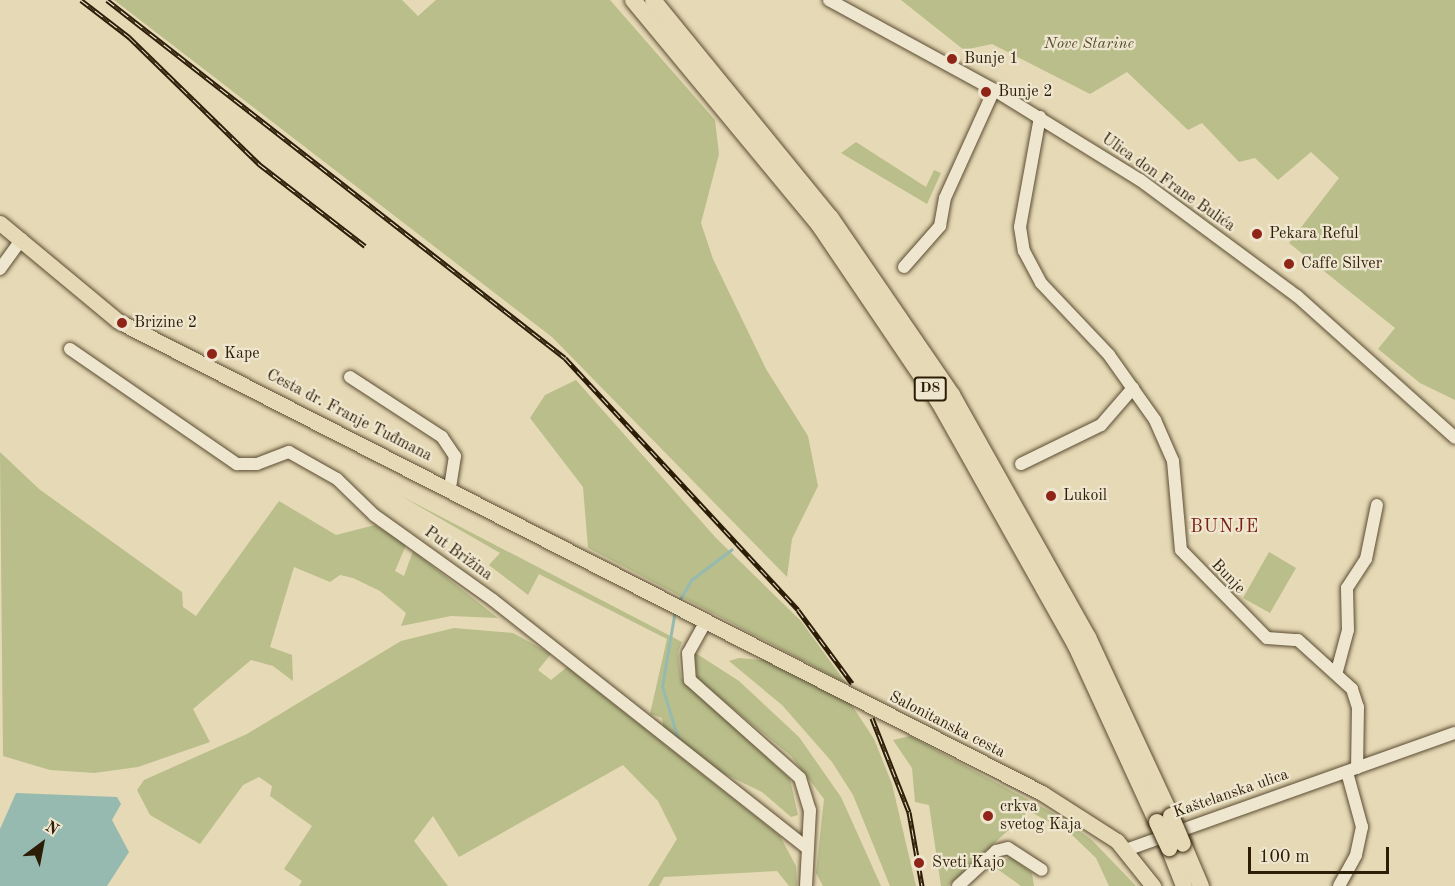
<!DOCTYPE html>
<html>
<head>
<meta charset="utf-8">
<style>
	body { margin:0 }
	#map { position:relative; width:1455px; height:886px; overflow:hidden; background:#e6d9b5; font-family:"Old Standard TT",serif }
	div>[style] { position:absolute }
	.green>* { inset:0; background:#b9be8b }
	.water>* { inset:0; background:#96bab0 }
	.stream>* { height:3px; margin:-1.5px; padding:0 1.5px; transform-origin:1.5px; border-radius:1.5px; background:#96bab0 }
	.roads { filter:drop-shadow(0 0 2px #5a4c32) drop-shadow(0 0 2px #5a4c32) }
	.minor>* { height:12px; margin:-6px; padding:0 6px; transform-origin:6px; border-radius:6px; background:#efe6cf }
	.major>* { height:15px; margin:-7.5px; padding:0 7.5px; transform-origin:7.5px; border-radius:7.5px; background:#e6d9b5 }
	.highway>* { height:16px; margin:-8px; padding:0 8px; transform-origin:8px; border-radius:8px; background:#e6d9b5 }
	.rail>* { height:5px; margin-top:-2.5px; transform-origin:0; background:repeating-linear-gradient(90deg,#efe6cf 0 9px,#2c1d07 0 18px); box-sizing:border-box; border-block:2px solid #2c1d07 }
	.bridges { filter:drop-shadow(0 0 2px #2c1d07) drop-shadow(0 0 2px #2c1d07) }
	.highway-bridge>* { height:16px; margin:-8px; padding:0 8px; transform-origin:8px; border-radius:8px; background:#e6d9b5 }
	.dots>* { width:16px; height:16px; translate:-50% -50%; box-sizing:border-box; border:3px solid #efe6cf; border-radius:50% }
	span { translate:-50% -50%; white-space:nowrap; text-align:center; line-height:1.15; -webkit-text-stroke:4.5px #efe6cf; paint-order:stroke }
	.shield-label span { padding:2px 4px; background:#efe6cf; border:2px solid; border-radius:4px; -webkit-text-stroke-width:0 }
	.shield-label { font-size:15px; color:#2c1d07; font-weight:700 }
	.park-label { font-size:16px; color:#564d2f; font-style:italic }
	.poi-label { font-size:16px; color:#2c1d07 }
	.left { translate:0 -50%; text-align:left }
	.street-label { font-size:16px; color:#2c1d07 }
	.neighbourhood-label { font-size:18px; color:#7a1f14; letter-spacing:1.5px }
	.north { position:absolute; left:12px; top:814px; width:60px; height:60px; -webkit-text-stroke:4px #efe6cf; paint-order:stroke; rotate:32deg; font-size:16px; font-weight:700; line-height:24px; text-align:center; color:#2c1d07 }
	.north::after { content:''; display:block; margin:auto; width:21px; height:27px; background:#2c1d07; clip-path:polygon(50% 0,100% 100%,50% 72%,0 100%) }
	.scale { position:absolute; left:1248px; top:847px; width:141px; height:27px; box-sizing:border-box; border:3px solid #2c1d07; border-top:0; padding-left:8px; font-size:18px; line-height:21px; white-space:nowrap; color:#2c1d07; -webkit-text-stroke:4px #efe6cf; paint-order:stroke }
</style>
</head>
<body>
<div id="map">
	<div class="green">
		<div style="clip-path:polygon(114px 0,402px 0,418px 16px,436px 0,610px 0,715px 120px,719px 154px,701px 223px,713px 259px,766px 369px,808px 436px,818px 486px,792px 539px,787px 577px,552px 337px)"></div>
		<div style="clip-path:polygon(901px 0,1455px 0,1455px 400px,1420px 383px,1378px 349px,1395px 328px,1289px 243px,1339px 178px,1311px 152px,1278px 180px,1255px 158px,1239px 162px,1202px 123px,1188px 130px,1127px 72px,1090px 94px,992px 44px,964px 50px)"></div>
		<div style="clip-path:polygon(856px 142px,926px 187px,934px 170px,941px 173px,927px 204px,841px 153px)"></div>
		<div style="clip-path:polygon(576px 380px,716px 538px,801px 621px,846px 683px,588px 548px,583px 487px,530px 418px,545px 395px)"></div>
		<div style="clip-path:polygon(0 452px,39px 489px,182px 592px,183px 607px,196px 616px,279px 501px,336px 535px,375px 525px,406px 545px,395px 571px,404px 576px,413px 551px,498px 618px,451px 616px,401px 626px,406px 613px,380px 591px,353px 578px,340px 575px,330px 582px,294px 567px,270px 647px,292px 655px,293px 681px,273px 666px,251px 660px,193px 709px,210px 742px,138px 767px,94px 773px,50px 770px,3px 756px)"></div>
		<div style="clip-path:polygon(401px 496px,682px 642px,678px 652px,681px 678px,790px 779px,798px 815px,791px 817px,762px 792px,706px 765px,664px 733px,662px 718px,650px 714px,667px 639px,539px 574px,528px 595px,489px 565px,500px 553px)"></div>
		<div style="clip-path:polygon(1269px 552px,1296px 568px,1270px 613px,1243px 598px)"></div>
		<div style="clip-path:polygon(454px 628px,513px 633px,551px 654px,538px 670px,551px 680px,567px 667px,780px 836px,796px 866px,797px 886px,789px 886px,777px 871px,664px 877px,659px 886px,648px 886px,677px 839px,658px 801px,623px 765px,459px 857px,433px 816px,414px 841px,448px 886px,299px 886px,302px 881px,284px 869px,312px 826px,270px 796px,272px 786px,259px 777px,243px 785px,200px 844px,150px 815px,137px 790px,144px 780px,247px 734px,401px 641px)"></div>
		<div style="clip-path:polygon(694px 652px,739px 681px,799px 737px,841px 797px,881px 886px,823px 886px,816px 873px,824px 799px,791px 756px,697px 679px)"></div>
		<div style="clip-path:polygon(739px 658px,773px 661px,851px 704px,874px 739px,892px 784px,916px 886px,890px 886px,853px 795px,832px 762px,782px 705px,729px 661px)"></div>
		<div style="clip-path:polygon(910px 736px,1053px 813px,1091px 839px,1136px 886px,1109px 886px,1096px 858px,1070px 833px,1029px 811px,948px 886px,941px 886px,929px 805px,915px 802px,912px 768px,893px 740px)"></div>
		<div style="clip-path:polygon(1010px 857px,1032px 873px,1034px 886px,1021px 886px,993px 866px)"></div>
	</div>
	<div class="water">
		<div style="clip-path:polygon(16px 793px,117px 797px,121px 804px,112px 820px,129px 852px,107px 886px,0 886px,0 829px)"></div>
	</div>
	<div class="stream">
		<div style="left:679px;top:601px;width:24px;rotate:-60deg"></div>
		<div style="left:691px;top:580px;width:51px;rotate:-37.1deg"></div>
		<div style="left:675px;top:610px;width:77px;rotate:99.7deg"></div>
		<div style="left:662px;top:686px;width:55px;rotate:73.2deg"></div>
	</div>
	<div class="roads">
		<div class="minor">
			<div style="left:829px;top:0;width:188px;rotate:28.6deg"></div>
			<div style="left:994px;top:90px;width:172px;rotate:31.7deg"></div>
			<div style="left:1140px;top:180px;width:195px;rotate:36.5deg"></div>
			<div style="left:1297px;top:296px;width:212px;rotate:41.9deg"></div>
			<div style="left:1040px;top:117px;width:112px;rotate:100.3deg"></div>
			<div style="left:1020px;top:227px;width:24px;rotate:81deg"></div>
			<div style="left:1024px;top:251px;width:36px;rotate:62deg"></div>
			<div style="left:1041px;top:283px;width:99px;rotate:46.6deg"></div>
			<div style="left:1109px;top:355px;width:80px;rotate:54.7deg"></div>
			<div style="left:1155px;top:420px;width:45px;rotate:66.3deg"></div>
			<div style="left:1173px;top:461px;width:89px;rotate:84.9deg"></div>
			<div style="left:1181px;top:550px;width:123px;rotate:45.7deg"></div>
			<div style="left:1267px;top:638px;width:31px;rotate:4deg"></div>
			<div style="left:1298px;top:640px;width:73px;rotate:42.2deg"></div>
			<div style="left:1352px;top:689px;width:19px;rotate:72deg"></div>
			<div style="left:1358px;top:707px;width:61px;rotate:90.9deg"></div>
			<div style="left:904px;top:267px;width:55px;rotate:-48.7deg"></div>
			<div style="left:940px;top:226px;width:28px;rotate:-80deg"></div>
			<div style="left:945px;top:198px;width:119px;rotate:-65.6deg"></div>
			<div style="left:0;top:269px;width:37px;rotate:-54deg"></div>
			<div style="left:70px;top:349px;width:203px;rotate:34.6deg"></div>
			<div style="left:237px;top:464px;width:20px"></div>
			<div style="left:257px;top:464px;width:34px;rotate:-21deg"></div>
			<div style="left:289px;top:452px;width:55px;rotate:29.4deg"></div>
			<div style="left:337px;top:479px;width:52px;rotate:44.2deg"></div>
			<div style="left:374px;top:515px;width:146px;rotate:35.5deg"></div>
			<div style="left:493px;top:600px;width:399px;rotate:38.3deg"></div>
			<div style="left:350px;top:377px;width:110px;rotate:33.1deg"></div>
			<div style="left:442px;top:437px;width:23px;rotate:56deg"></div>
			<div style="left:455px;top:456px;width:31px;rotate:99deg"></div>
			<div style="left:1021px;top:464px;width:89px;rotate:-26deg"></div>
			<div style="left:1101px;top:425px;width:49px;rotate:-49.1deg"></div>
			<div style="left:706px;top:621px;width:37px;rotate:119deg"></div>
			<div style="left:688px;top:653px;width:27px;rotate:86deg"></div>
			<div style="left:690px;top:680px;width:147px;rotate:41.7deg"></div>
			<div style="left:800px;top:778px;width:34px;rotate:73deg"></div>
			<div style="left:810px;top:810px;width:76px;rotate:93deg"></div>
			<div style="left:1337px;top:671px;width:42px;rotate:-75deg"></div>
			<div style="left:1348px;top:630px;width:42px;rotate:-91.4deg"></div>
			<div style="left:1347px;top:588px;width:35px;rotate:-57deg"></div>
			<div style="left:1366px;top:559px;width:55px;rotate:-78.5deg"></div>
			<div style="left:1126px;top:850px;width:349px;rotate:-19.6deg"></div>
			<div style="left:958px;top:886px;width:52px;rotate:-42.6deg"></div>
			<div style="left:996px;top:851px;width:12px;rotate:-14deg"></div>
			<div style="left:1008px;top:848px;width:40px;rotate:32.9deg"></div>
			<div style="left:1339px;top:886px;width:35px;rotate:-61deg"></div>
			<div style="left:1356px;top:855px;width:29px;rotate:-78deg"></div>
			<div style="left:1362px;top:827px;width:57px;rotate:-105.3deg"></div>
		</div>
		<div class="major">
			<div style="left:0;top:223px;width:153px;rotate:39.7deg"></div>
			<div style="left:118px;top:321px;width:1038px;rotate:27.06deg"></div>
			<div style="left:1042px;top:793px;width:89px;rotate:32.6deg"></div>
			<div style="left:1117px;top:841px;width:58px;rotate:51.3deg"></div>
		</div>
		<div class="highway">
			<div style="left:633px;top:0;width:292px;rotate:50.4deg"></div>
			<div style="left:819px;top:225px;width:214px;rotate:55.9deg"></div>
			<div style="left:939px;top:402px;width:278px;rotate:60.7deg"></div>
			<div style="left:1075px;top:644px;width:196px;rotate:65.3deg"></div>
			<div style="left:653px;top:0;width:281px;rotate:50.8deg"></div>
			<div style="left:831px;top:218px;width:214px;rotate:55.6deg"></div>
			<div style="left:952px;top:395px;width:278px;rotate:60.7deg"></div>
			<div style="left:1088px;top:637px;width:197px;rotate:65.1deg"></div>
			<div style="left:1183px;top:844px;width:46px;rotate:66.8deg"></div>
			<div style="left:1169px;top:848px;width:41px;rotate:68.5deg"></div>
		</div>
	</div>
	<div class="rail">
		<div style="left:81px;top:0;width:61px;rotate:37.6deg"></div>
		<div style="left:129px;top:37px;width:182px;rotate:44.3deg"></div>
		<div style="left:259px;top:164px;width:134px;rotate:37.7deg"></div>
		<div style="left:107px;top:0;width:581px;rotate:38.01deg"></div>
		<div style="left:565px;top:358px;width:343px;rotate:47.2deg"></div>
		<div style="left:798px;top:610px;width:91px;rotate:53.5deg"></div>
		<div style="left:872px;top:718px;width:101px;rotate:68.5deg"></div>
		<div style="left:909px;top:812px;width:75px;rotate:80deg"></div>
	</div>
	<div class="bridges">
		<div class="highway-bridge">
			<div style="left:1171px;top:816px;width:30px;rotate:67deg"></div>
			<div style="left:1157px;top:822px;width:29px;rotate:65deg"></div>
		</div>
	</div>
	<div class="dots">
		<div style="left:952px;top:59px;background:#8f2418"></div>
		<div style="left:986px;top:92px;background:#8f2418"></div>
		<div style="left:1257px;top:234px;background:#8f2418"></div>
		<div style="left:1289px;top:264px;background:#8f2418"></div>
		<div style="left:122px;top:323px;background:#8f2418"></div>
		<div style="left:212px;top:354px;background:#8f2418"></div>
		<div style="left:1051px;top:496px;background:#8f2418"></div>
		<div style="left:988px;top:816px;background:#8f2418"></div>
		<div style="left:919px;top:863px;background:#8f2418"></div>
	</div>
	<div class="shield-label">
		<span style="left:930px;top:389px">D8</span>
	</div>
	<div class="park-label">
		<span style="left:1089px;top:44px">Nove Starine</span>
	</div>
	<div class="poi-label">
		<span class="left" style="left:964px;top:59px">Bunje 1</span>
		<span class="left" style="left:998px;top:92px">Bunje 2</span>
		<span class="left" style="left:1269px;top:234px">Pekara Reful</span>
		<span class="left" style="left:1301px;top:264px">Caffe Silver</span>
		<span class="left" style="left:134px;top:323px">Brizine 2</span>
		<span class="left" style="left:224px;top:354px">Kape</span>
		<span class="left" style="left:1063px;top:496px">Lukoil</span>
		<span class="left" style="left:1000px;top:816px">crkva<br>svetog Kaja</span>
		<span class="left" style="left:932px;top:863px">Sveti Kajo</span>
	</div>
	<div class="street-label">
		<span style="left:1168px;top:183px;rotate:35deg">Ulica don Frane Bulića</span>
		<span style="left:349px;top:416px;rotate:27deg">Cesta dr. Franje Tuđmana</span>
		<span style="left:458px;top:554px;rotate:36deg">Put Brižina</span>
		<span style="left:1228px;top:577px;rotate:46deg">Bunje</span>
		<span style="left:947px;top:725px;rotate:27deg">Salonitanska cesta</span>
		<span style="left:1231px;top:794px;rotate:-19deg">Kaštelanska ulica</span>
	</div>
	<div class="neighbourhood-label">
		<span style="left:1225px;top:527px">BUNJE</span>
	</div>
	<div class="north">N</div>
	<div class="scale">100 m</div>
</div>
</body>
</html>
